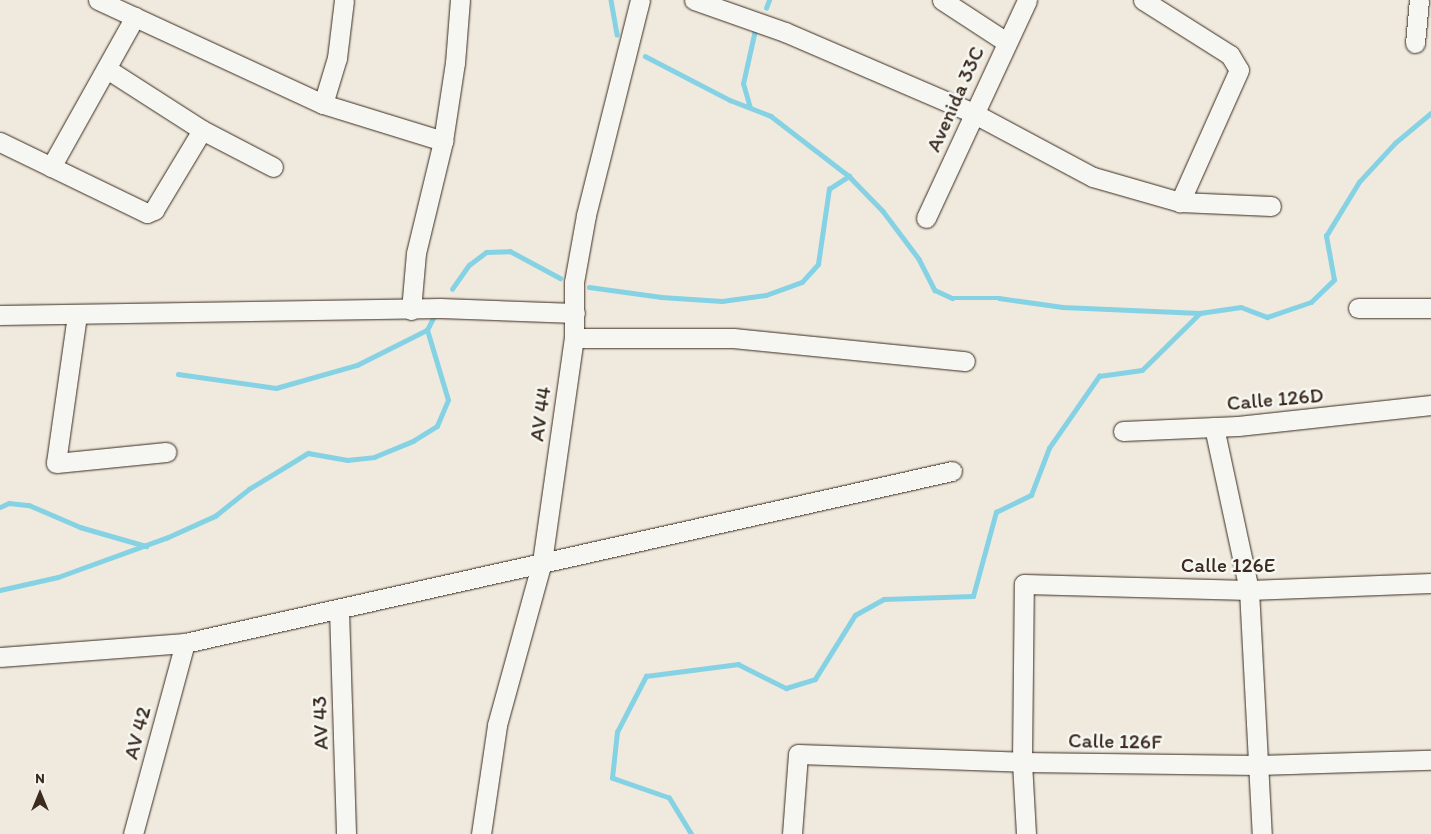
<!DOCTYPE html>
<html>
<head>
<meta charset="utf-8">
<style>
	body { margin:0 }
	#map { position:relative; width:1431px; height:834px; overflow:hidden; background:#efeadd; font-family:Itim,sans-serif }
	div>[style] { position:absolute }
	.stream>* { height:4.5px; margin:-2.25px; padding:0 2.25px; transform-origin:2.25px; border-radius:2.25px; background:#86d2e5 }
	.roads { filter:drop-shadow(0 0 1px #3b2a1e) drop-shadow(0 0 1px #3b2a1e) }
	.minor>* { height:19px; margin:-9.5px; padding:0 9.5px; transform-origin:9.5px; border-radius:9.5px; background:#f6f6f2 }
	span { translate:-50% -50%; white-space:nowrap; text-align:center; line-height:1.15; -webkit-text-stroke:5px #f6f6f2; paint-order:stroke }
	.street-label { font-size:21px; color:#3b2a1e }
	.north { position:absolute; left:15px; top:769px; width:50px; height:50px; -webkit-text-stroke:4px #f6f6f2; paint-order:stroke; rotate:0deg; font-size:14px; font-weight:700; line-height:20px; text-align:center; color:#3b2a1e }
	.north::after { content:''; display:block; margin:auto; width:18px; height:22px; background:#3b2a1e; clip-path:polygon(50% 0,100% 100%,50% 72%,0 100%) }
</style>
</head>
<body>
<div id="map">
	<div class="stream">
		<div style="left:611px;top:0;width:35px;rotate:80deg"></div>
		<div style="left:766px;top:8px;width:9px;rotate:-69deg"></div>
		<div style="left:645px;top:56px;width:96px;rotate:27.4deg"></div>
		<div style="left:730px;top:100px;width:44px;rotate:21.3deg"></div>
		<div style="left:771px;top:116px;width:98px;rotate:37.6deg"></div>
		<div style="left:849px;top:176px;width:49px;rotate:45.8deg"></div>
		<div style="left:883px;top:211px;width:60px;rotate:53.1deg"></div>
		<div style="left:919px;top:259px;width:35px;rotate:63deg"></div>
		<div style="left:935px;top:290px;width:19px;rotate:25deg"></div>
		<div style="left:952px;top:298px;width:47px"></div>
		<div style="left:999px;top:298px;width:64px;rotate:8.1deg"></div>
		<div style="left:1062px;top:307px;width:138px;rotate:2.5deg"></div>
		<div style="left:1200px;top:313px;width:41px;rotate:-8.3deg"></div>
		<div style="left:1241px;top:307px;width:28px;rotate:21deg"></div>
		<div style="left:1267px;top:317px;width:46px;rotate:-18.8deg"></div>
		<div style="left:1311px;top:302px;width:32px;rotate:-44deg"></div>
		<div style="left:1334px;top:280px;width:45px;rotate:-100.3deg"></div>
		<div style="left:1326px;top:236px;width:63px;rotate:-58.6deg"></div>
		<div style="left:1359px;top:182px;width:53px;rotate:-47.3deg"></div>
		<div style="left:1395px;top:143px;width:47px;rotate:-39.8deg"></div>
		<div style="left:750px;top:108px;width:25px;rotate:-106deg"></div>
		<div style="left:743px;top:84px;width:55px;rotate:-77.5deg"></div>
		<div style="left:589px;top:287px;width:73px;rotate:7.9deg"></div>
		<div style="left:661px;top:297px;width:61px;rotate:3.8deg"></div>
		<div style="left:722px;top:301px;width:44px;rotate:-7.8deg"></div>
		<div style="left:766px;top:295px;width:38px;rotate:-20deg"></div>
		<div style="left:802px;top:282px;width:24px;rotate:-48deg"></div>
		<div style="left:818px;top:264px;width:76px;rotate:-81.7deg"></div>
		<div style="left:829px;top:189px;width:24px;rotate:-33deg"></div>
		<div style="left:452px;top:289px;width:29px;rotate:-55deg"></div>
		<div style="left:469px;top:265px;width:21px;rotate:-37deg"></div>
		<div style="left:486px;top:252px;width:24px;rotate:-2deg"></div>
		<div style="left:510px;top:251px;width:57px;rotate:28.4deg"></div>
		<div style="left:178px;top:374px;width:99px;rotate:8.1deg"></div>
		<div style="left:276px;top:388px;width:84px;rotate:-15.9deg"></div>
		<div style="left:357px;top:365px;width:78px;rotate:-26.6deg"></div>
		<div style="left:0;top:507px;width:10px;rotate:-24deg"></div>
		<div style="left:9px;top:503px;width:20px;rotate:6deg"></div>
		<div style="left:29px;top:505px;width:56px;rotate:23.3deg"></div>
		<div style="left:80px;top:527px;width:69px;rotate:16.1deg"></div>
		<div style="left:0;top:590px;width:59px;rotate:-12.6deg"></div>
		<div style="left:58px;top:577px;width:115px;rotate:-19.9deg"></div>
		<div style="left:166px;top:538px;width:54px;rotate:-24.2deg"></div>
		<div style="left:215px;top:516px;width:43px;rotate:-38.5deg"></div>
		<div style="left:249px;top:489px;width:69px;rotate:-31.4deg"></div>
		<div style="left:308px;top:453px;width:40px;rotate:10deg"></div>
		<div style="left:347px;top:460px;width:27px;rotate:-6deg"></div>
		<div style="left:374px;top:457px;width:42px;rotate:-22.3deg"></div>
		<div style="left:413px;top:441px;width:28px;rotate:-32deg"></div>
		<div style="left:437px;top:426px;width:28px;rotate:-67deg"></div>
		<div style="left:448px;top:400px;width:73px;rotate:-106.7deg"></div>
		<div style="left:427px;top:330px;width:16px;rotate:-63deg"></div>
		<div style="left:691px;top:834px;width:42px;rotate:-121.4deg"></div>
		<div style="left:669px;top:798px;width:60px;rotate:-160.7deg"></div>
		<div style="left:612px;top:778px;width:46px;rotate:-83.8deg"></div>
		<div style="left:617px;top:732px;width:63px;rotate:-62.6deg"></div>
		<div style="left:646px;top:676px;width:93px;rotate:-7.4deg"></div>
		<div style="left:738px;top:664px;width:54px;rotate:26.6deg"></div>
		<div style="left:786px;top:688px;width:30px;rotate:-17deg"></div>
		<div style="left:815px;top:679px;width:75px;rotate:-58deg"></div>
		<div style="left:855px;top:615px;width:33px;rotate:-29deg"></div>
		<div style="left:884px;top:599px;width:89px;rotate:-1.9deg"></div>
		<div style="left:973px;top:596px;width:87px;rotate:-74.7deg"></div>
		<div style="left:996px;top:512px;width:39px;rotate:-26deg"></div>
		<div style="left:1031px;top:495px;width:50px;rotate:-69deg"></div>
		<div style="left:1049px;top:448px;width:88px;rotate:-55.2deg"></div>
		<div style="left:1099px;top:376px;width:43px;rotate:-7.9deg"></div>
		<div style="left:1142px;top:370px;width:81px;rotate:-44.5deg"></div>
	</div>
	<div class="roads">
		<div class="minor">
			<div style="left:98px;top:0;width:248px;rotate:24.8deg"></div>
			<div style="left:323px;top:104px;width:126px;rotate:17.1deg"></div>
			<div style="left:694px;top:0;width:96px;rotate:19.4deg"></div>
			<div style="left:785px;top:32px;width:205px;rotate:23.3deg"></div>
			<div style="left:973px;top:113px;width:136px;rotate:28.1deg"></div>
			<div style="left:1093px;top:177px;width:91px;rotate:16deg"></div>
			<div style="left:1180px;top:202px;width:91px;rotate:2.5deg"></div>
			<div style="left:942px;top:0;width:75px;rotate:33.1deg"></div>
			<div style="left:1143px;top:0;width:103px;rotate:32.3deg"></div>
			<div style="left:1230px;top:55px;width:17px;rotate:59deg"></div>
			<div style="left:1239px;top:70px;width:145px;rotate:114.1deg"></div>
			<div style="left:1415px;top:43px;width:43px;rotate:-84.7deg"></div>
			<div style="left:107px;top:69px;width:113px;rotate:32.7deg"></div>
			<div style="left:202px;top:130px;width:80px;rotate:27.5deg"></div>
			<div style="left:323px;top:104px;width:48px;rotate:-73.1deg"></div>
			<div style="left:337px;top:58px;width:58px;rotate:-83.1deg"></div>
			<div style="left:0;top:142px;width:163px;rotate:25.8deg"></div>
			<div style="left:147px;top:213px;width:8px;rotate:-23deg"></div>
			<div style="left:154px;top:210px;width:93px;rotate:-59deg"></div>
			<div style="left:51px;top:167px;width:172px;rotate:-60.8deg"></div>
			<div style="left:926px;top:218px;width:240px;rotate:-65.1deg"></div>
			<div style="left:1358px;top:308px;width:73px"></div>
			<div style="left:411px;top:310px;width:57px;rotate:-85deg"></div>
			<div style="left:416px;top:253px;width:115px;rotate:-76.4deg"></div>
			<div style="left:443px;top:141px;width:79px;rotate:-81.3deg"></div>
			<div style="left:455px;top:63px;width:63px;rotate:-85.5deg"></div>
			<div style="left:0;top:315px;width:440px;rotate:-0.9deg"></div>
			<div style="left:440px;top:308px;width:135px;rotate:2.1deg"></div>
			<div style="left:77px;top:315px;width:149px;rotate:98.1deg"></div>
			<div style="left:56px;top:463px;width:111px;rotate:-5.7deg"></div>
			<div style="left:574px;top:338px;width:159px"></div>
			<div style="left:733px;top:338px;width:233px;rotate:5.7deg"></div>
			<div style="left:1214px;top:427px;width:167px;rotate:77.9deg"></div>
			<div style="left:1249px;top:590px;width:244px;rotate:87deg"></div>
			<div style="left:1123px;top:431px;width:115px;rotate:-2.5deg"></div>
			<div style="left:1238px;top:426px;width:194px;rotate:-6.2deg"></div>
			<div style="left:339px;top:610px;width:224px;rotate:88.2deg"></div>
			<div style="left:0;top:657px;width:186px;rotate:-4.3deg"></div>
			<div style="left:185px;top:643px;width:786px;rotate:-12.64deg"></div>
			<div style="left:133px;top:834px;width:198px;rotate:-74.8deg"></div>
			<div style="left:481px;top:834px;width:110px;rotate:-81.6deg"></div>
			<div style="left:497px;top:725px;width:169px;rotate:-74.6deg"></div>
			<div style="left:542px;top:562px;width:226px;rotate:-81.9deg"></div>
			<div style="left:574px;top:338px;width:56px;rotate:-90deg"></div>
			<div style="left:574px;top:282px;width:68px;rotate:-79.8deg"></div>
			<div style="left:586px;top:215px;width:222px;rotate:-75.9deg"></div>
			<div style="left:792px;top:834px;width:80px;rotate:-85.7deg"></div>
			<div style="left:798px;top:754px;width:224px;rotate:2deg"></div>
			<div style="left:1022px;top:762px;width:236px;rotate:0.7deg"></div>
			<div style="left:1258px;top:765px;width:173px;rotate:-1.7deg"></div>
			<div style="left:1026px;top:834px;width:72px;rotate:-93.2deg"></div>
			<div style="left:1022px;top:762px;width:178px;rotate:-89.4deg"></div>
			<div style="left:1024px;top:584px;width:225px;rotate:1.5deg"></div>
			<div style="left:1249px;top:590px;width:182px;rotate:-2.2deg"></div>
		</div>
	</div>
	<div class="street-label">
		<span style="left:955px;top:99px;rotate:-66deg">Avenida 33C</span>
		<span style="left:1275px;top:399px;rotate:-5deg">Calle 126D</span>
		<span style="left:540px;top:414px;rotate:-82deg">AV 44</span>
		<span style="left:1228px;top:565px">Calle 126E</span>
		<span style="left:320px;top:723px;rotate:-92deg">AV 43</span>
		<span style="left:137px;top:733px;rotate:-75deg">AV 42</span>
		<span style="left:1115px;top:741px;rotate:1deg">Calle 126F</span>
	</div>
	<div class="north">N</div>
</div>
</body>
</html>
